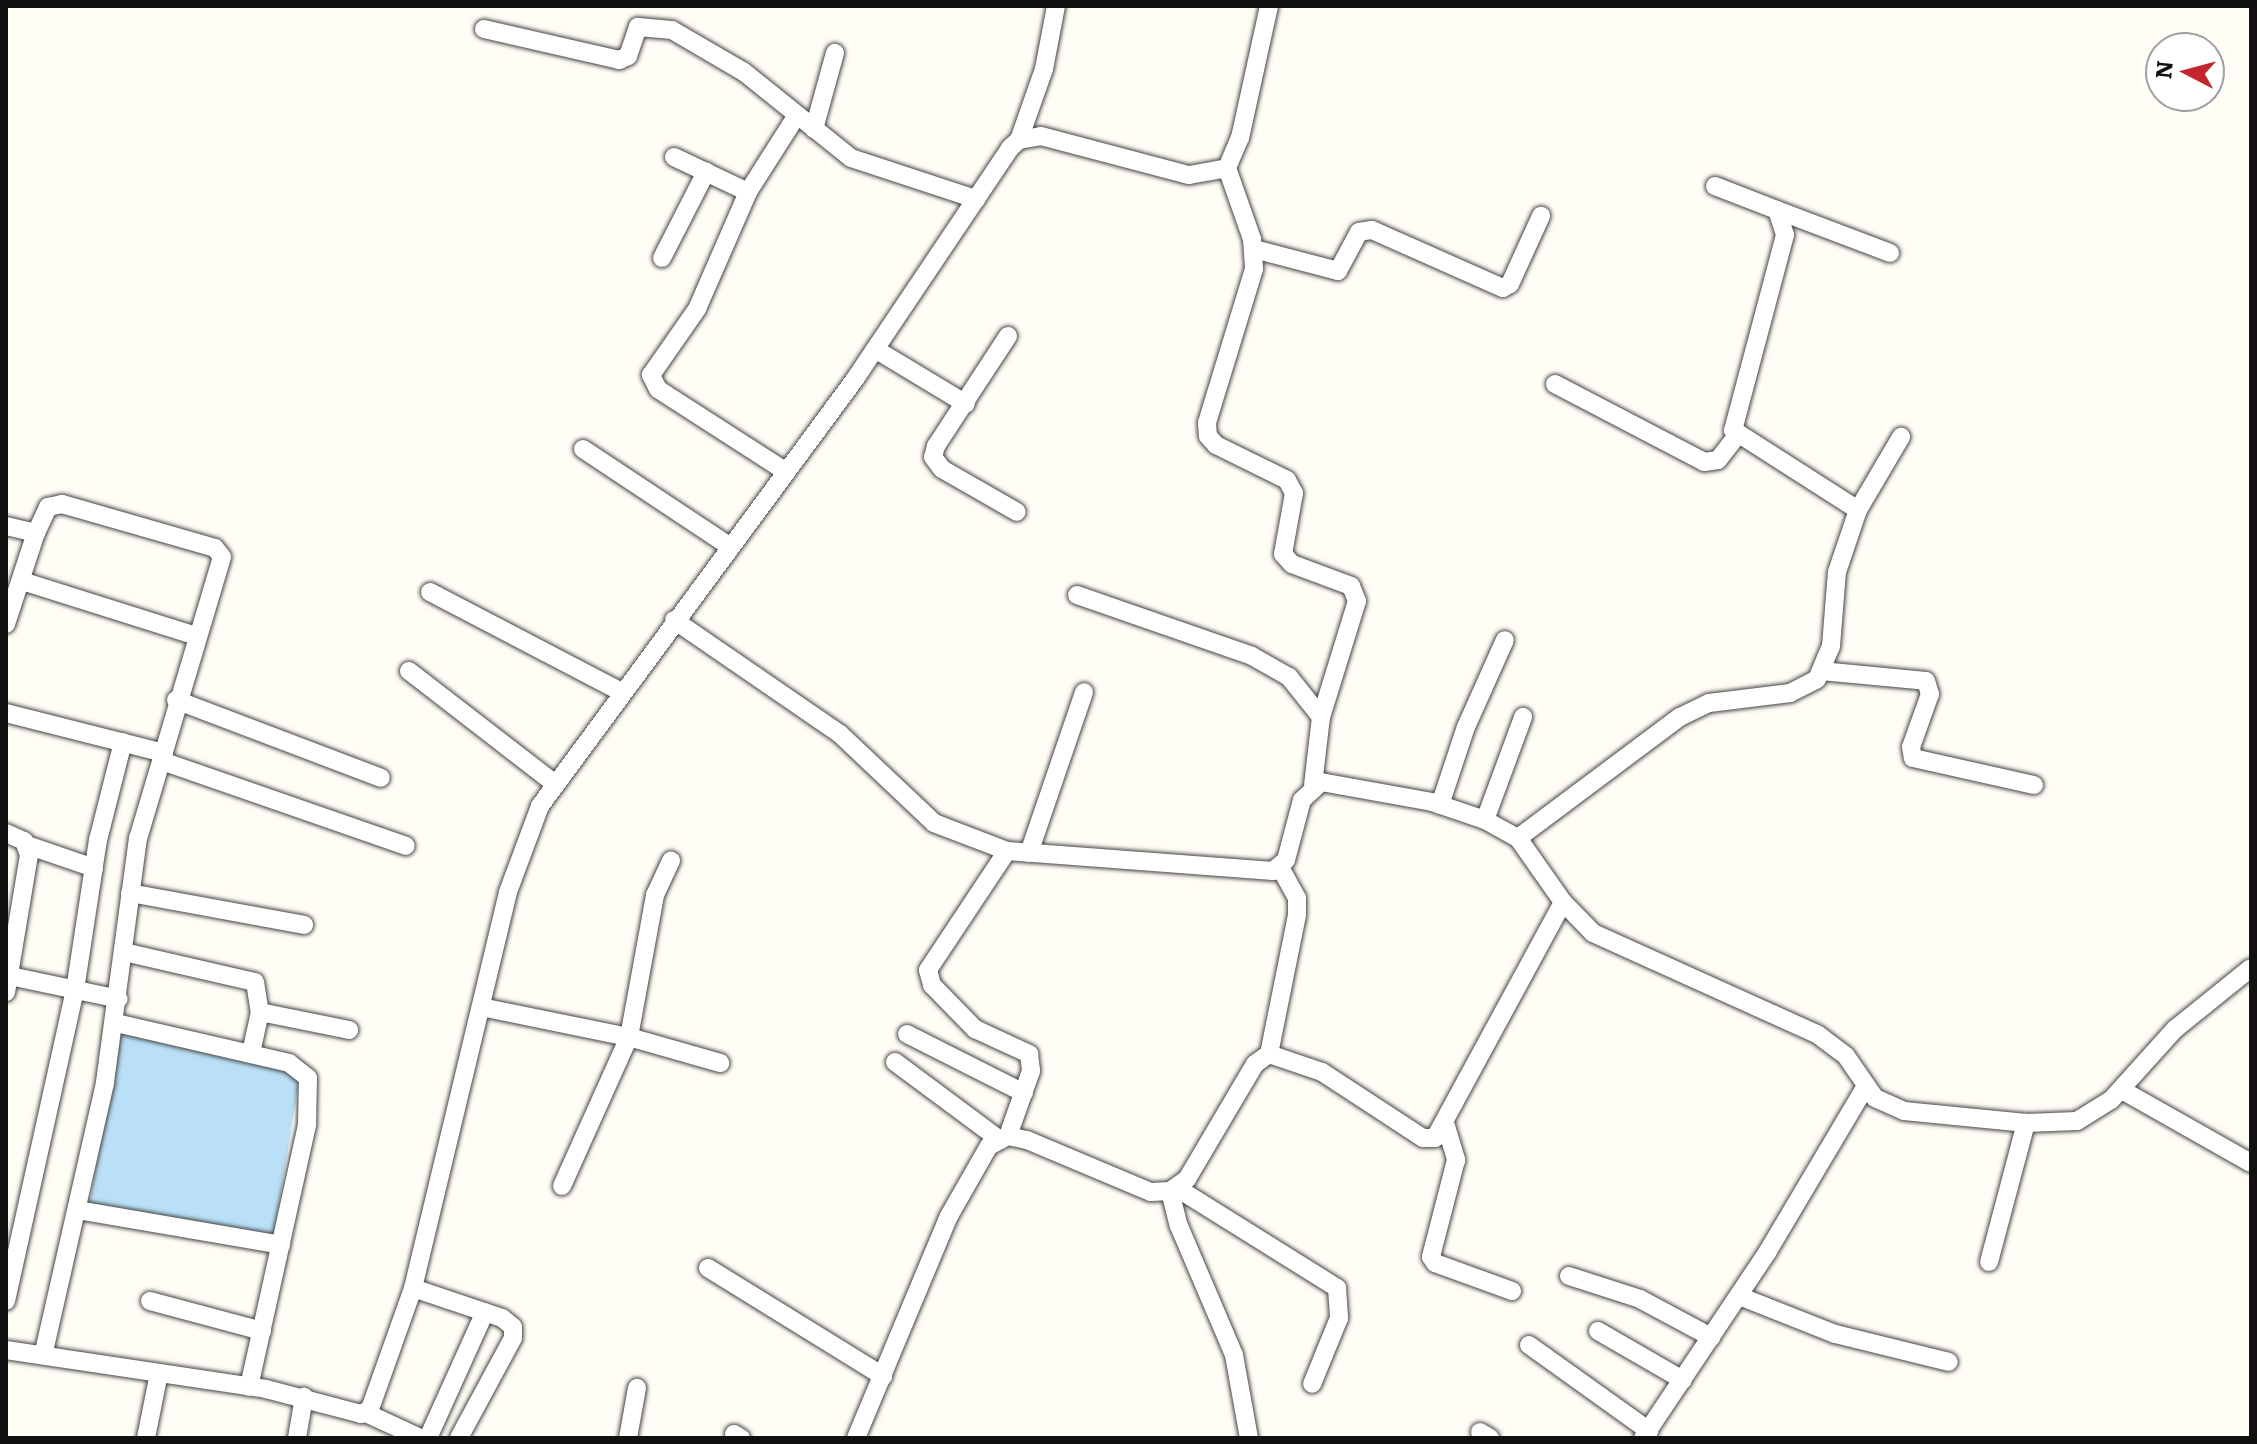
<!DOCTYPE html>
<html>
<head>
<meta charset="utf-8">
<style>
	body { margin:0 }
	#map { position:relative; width:2257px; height:1444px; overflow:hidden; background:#fffdf5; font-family:Literata,serif }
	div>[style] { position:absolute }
	.water>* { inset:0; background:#b9e0f7 }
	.roads { filter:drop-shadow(0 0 2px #444) drop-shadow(0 0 2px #444) }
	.minor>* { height:18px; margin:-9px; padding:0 9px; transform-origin:9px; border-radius:9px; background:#fff }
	span { translate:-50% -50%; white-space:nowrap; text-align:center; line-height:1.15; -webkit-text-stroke:8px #fff; paint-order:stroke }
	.frame { position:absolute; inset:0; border:8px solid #111; pointer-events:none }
	.north { position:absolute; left:2145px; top:32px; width:80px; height:80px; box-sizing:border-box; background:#fff; border:2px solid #a0a0a0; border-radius:50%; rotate:276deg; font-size:22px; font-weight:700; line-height:32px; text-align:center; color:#111 }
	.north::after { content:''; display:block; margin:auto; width:28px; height:36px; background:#c4262e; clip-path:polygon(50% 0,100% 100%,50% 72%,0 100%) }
</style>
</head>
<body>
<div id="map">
	<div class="water">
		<div style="clip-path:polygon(118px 1033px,302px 1063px,273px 1240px,89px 1209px)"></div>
	</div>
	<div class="roads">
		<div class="minor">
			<div style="left:484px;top:29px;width:139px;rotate:12.9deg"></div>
			<div style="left:619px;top:60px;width:10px;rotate:-24deg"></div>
			<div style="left:628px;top:56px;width:31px;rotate:-71deg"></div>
			<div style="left:638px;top:27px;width:34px;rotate:5deg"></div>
			<div style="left:672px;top:30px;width:83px;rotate:30.3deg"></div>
			<div style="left:744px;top:72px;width:137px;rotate:38.8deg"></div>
			<div style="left:851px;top:158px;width:132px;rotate:18.2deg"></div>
			<div style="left:814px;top:129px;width:79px;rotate:-74.6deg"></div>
			<div style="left:1019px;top:140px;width:75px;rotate:-70.6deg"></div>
			<div style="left:1044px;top:69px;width:64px;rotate:-79.2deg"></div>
			<div style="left:674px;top:157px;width:82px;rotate:25.3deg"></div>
			<div style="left:1227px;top:168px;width:75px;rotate:70.6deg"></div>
			<div style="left:1252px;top:239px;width:30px;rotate:86deg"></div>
			<div style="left:1254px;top:269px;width:161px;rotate:107deg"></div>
			<div style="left:1207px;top:423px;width:13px;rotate:86deg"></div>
			<div style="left:1208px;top:436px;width:12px;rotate:48deg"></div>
			<div style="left:1216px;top:445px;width:79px;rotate:26.2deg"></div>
			<div style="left:1287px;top:480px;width:15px;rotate:62deg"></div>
			<div style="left:1294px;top:493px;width:62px;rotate:100.2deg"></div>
			<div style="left:1283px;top:554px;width:13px;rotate:48deg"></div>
			<div style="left:1292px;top:564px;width:63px;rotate:20.4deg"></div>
			<div style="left:1351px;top:586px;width:16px;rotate:68deg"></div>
			<div style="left:1357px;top:601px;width:121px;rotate:107.2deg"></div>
			<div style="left:1321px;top:717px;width:68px;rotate:96.7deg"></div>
			<div style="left:1715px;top:186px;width:66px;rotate:21.2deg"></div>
			<div style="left:1777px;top:210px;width:26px;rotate:72deg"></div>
			<div style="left:1785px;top:235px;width:202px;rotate:104.9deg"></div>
			<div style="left:1733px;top:430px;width:148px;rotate:32.6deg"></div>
			<div style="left:1777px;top:210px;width:121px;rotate:20.8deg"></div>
			<div style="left:1254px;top:249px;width:87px;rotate:14.7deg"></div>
			<div style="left:1338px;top:271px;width:44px;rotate:-61.7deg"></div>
			<div style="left:1359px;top:232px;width:13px;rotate:-9deg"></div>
			<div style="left:1372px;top:230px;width:143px;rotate:23.9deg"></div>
			<div style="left:1503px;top:288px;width:8px;rotate:-30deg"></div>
			<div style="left:1510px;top:284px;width:75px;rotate:-65.5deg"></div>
			<div style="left:662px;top:258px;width:97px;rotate:-62.9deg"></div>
			<div style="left:1008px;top:336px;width:131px;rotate:123.2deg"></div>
			<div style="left:936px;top:446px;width:11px;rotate:105deg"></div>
			<div style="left:933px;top:457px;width:15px;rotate:53deg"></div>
			<div style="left:942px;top:469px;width:86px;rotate:29.8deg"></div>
			<div style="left:875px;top:349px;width:106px;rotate:31.1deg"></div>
			<div style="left:1555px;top:384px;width:168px;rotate:27.6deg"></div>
			<div style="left:1704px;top:462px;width:14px;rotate:-8deg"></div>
			<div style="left:1718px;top:460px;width:31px;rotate:-52deg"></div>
			<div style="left:583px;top:449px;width:175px;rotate:33.6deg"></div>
			<div style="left:785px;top:471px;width:151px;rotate:-147.2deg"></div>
			<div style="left:658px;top:389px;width:16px;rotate:-117deg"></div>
			<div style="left:651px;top:375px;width:80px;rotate:-55.1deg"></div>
			<div style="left:697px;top:309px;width:128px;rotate:-66.4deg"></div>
			<div style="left:748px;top:192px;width:91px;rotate:-57.5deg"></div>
			<div style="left:6px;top:526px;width:31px;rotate:13deg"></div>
			<div style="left:36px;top:533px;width:29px;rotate:-65deg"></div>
			<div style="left:48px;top:507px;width:14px;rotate:-12deg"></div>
			<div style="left:62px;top:504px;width:159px;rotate:16deg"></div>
			<div style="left:215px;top:548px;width:11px;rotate:52deg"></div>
			<div style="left:222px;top:557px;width:293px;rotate:106.6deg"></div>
			<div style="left:138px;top:838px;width:247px;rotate:97.7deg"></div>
			<div style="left:105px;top:1083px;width:279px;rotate:102.8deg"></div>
			<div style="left:22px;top:581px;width:182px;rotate:17.5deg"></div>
			<div style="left:430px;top:592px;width:216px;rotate:27.6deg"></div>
			<div style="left:1077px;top:595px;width:185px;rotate:19.2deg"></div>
			<div style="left:1252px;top:656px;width:43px;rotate:29.6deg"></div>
			<div style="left:1289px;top:677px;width:51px;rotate:51.3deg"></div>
			<div style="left:674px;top:620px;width:201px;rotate:34.5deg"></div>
			<div style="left:840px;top:734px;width:129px;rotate:43.4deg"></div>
			<div style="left:934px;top:823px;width:78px;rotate:21deg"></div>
			<div style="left:1007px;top:851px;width:267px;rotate:4.3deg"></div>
			<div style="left:1273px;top:871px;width:17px;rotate:-40deg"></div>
			<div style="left:1286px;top:860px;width:62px;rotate:-75.1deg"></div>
			<div style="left:1302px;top:800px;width:26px;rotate:-43deg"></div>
			<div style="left:1321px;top:782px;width:113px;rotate:10.2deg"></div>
			<div style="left:1432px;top:802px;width:56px;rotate:18.8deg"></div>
			<div style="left:1485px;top:820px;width:38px;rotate:29deg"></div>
			<div style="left:1518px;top:838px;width:78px;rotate:54.9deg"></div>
			<div style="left:1563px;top:902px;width:43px;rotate:45.9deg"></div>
			<div style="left:1593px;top:933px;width:246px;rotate:24.3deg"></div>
			<div style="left:1817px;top:1034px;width:36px;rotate:37deg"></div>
			<div style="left:1846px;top:1056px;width:51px;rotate:55.4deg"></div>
			<div style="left:1875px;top:1098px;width:32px;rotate:24deg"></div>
			<div style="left:1904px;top:1111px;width:123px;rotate:5.6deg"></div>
			<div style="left:2026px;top:1123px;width:51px;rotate:-2.2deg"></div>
			<div style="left:2077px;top:1121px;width:40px;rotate:-32deg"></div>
			<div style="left:2111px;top:1100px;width:96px;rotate:-48deg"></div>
			<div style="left:2175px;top:1029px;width:97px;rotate:-38.8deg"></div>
			<div style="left:6px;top:624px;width:96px;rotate:-71.8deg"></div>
			<div style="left:409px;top:671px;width:185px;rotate:37.7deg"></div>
			<div style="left:1821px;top:671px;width:105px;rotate:5.4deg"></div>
			<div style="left:1926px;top:681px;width:14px;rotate:73deg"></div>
			<div style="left:1930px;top:694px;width:56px;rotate:109.7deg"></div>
			<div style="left:1911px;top:747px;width:11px;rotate:80deg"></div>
			<div style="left:1913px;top:758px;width:124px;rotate:12.6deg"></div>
			<div style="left:176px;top:700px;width:219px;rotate:20.8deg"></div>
			<div style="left:6px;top:713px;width:163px;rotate:14.2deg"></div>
			<div style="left:162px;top:761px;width:258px;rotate:19.2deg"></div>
			<div style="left:1440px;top:805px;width:82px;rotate:-71.6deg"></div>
			<div style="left:1466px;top:727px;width:95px;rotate:-65.9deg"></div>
			<div style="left:1485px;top:820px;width:110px;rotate:-69.7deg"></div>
			<div style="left:6px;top:833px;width:20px;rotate:24deg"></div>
			<div style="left:24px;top:841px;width:15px;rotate:70deg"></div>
			<div style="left:29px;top:855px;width:139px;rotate:99.5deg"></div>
			<div style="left:1518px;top:838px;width:202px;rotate:-36.8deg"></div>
			<div style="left:1680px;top:717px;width:32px;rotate:-26deg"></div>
			<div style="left:1709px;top:703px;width:82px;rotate:-7deg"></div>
			<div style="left:1790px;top:693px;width:30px;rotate:-27deg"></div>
			<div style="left:1817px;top:679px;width:36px;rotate:-67deg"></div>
			<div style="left:1831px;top:646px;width:74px;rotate:-85.4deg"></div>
			<div style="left:1837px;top:572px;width:65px;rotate:-71.3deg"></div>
			<div style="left:1858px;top:510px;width:85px;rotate:-59.5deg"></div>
			<div style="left:27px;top:845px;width:71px;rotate:18.9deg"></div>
			<div style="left:1007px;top:851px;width:143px;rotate:123.6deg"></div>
			<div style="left:928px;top:970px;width:16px;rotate:75deg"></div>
			<div style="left:932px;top:985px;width:62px;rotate:45.7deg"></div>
			<div style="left:975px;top:1029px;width:60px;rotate:24.8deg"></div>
			<div style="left:1029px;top:1054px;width:17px;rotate:83deg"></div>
			<div style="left:1031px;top:1071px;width:69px;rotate:109.5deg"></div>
			<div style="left:1029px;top:853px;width:170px;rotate:-71.1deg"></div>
			<div style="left:130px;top:893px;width:177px;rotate:10.4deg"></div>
			<div style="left:124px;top:952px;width:134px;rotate:12.9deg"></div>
			<div style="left:255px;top:982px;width:30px;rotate:81deg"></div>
			<div style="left:260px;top:1012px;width:42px;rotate:102.4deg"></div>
			<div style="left:10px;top:976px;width:111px;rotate:11.9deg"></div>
			<div style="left:481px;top:1007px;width:151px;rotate:11.5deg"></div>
			<div style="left:629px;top:1037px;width:95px;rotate:15.9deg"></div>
			<div style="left:260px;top:1012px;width:91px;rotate:11.4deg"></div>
			<div style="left:116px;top:1023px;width:178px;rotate:13deg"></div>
			<div style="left:289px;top:1063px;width:24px;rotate:38deg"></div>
			<div style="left:308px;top:1078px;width:47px;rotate:91.2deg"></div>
			<div style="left:307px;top:1125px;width:268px;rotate:102.5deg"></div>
			<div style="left:907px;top:1034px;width:131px;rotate:26.8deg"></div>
			<div style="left:1269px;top:1054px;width:142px;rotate:-78.6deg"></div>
			<div style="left:1297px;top:915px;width:17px;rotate:-90deg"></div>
			<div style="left:1297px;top:898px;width:35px;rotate:-119deg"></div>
			<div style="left:895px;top:1062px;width:131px;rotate:36.6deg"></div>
			<div style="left:2122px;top:1090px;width:148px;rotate:29.5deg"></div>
			<div style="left:1445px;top:1123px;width:39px;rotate:73deg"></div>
			<div style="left:1456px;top:1160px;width:100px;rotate:104.5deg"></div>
			<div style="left:1431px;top:1257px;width:7px;rotate:56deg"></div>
			<div style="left:1435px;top:1263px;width:82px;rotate:20deg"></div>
			<div style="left:562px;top:1186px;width:163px;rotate:-65.8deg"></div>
			<div style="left:629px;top:1037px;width:144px;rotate:-79.6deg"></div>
			<div style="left:655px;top:895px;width:38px;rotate:-65deg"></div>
			<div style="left:1177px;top:1188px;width:189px;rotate:32deg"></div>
			<div style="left:1337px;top:1288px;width:30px;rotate:86deg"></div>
			<div style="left:1339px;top:1318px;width:71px;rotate:112.2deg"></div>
			<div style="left:1170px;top:1191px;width:36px;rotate:76deg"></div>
			<div style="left:1179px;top:1226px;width:140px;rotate:66.9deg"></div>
			<div style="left:1234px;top:1355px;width:84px;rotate:79.8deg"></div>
			<div style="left:77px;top:1210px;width:207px;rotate:9.7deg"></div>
			<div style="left:1989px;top:1262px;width:144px;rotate:-75.1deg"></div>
			<div style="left:708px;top:1268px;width:206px;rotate:31.7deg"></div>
			<div style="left:1569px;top:1276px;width:75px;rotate:17.9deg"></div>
			<div style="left:1640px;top:1299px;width:81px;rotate:28.2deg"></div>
			<div style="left:413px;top:1288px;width:94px;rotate:18.6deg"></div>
			<div style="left:502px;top:1318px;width:14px;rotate:39deg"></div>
			<div style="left:513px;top:1327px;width:11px;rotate:90deg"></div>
			<div style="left:513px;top:1338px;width:114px;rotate:118.4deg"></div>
			<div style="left:1739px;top:1296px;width:103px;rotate:21.6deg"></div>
			<div style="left:1835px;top:1334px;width:117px;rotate:13.8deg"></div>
			<div style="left:6px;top:1301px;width:319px;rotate:-77.5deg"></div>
			<div style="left:75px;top:990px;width:152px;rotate:-81.3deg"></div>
			<div style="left:98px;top:840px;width:101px;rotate:-75.7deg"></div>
			<div style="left:150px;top:1301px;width:116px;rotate:15deg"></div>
			<div style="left:1598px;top:1331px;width:98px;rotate:30deg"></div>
			<div style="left:1529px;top:1345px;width:148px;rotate:35.6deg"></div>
			<div style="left:6px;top:1350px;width:263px;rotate:8.5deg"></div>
			<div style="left:266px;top:1389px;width:98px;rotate:14.7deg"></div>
			<div style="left:361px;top:1414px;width:10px;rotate:-29deg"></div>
			<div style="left:370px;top:1409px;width:128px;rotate:-70.4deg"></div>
			<div style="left:413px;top:1288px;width:407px;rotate:-76.5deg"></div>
			<div style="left:508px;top:892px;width:92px;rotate:-69.6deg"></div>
			<div style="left:540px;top:806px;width:531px;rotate:-53.58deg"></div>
			<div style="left:855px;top:379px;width:278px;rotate:-56.1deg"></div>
			<div style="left:1010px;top:148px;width:12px;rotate:-42deg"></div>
			<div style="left:1019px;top:140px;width:22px;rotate:-10deg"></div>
			<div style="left:1041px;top:136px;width:153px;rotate:14.8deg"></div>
			<div style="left:1189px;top:175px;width:39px;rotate:-10deg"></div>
			<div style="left:1227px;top:168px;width:33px;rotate:-67deg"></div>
			<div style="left:1240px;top:138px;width:135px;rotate:-77.6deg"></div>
			<div style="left:366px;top:1413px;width:60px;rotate:24.8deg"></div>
			<div style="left:1480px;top:1432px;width:12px;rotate:31deg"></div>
			<div style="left:734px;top:1434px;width:8px;rotate:30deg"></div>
			<div style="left:146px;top:1438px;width:66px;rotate:-78.7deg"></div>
			<div style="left:297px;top:1438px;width:42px;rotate:-80.3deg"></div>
			<div style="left:428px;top:1438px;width:138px;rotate:-65.7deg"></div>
			<div style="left:628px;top:1438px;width:51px;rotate:-79.8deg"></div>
			<div style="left:856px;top:1438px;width:241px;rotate:-67.3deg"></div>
			<div style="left:949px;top:1216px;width:81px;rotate:-60.3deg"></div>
			<div style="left:989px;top:1146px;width:21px;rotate:-28deg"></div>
			<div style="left:1008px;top:1136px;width:19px;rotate:12deg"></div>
			<div style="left:1027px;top:1140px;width:134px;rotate:22.8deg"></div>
			<div style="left:1151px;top:1192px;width:19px;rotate:-3deg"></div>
			<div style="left:1170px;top:1191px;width:21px;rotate:-35deg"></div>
			<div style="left:1187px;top:1179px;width:134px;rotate:-59.4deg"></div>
			<div style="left:1255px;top:1064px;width:17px;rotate:-36deg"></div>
			<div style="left:1269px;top:1054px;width:56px;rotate:18.8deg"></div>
			<div style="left:1322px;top:1072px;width:121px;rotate:33.2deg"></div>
			<div style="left:1423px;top:1138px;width:12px"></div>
			<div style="left:1435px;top:1138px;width:268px;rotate:-61.5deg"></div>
			<div style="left:1643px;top:1438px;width:225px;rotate:-56.2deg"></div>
			<div style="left:1768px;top:1251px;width:192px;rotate:-59.3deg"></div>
		</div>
	</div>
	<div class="frame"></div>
	<div class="north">N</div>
</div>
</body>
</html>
